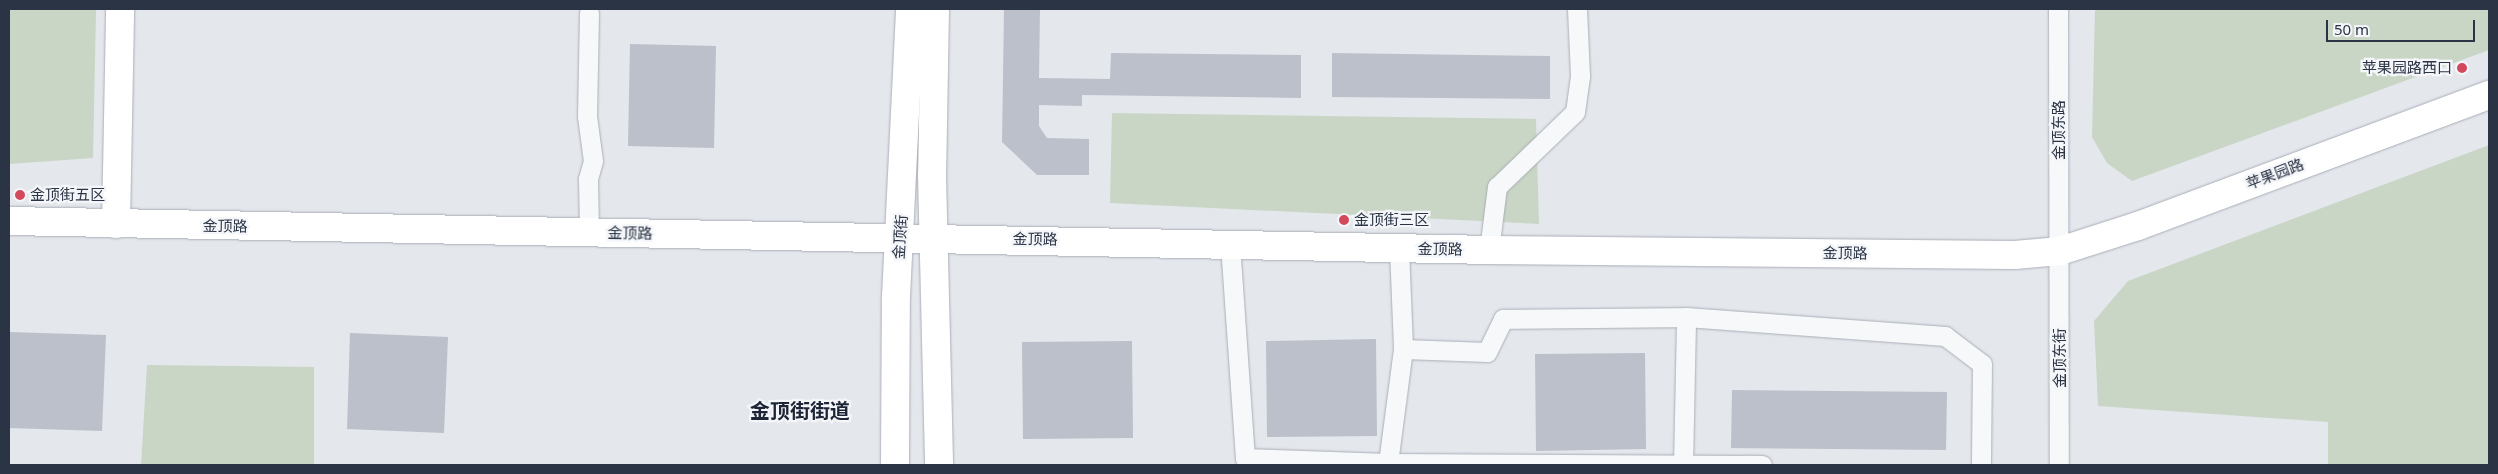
<!DOCTYPE html>
<html>
<head>
<meta charset="utf-8">
<style>
	body { margin:0 }
	#map { position:relative; width:2498px; height:474px; overflow:hidden; background:#e4e7ec; font-family:"Noto Sans","Noto Sans SC",sans-serif }
	div>[style] { position:absolute }
	.green>* { inset:0; background:#c9d6c5 }
	.building>* { inset:0; background:#bbc0ca }
	.roads { filter:drop-shadow(0 0 1px #a9aeb7) drop-shadow(0 0 1px #a9aeb7) }
	.street>* { height:19px; margin:-9.5px; padding:0 9.5px; transform-origin:9.5px; border-radius:9.5px; background:#f7f8fa }
	.secondary>* { height:28px; margin:-14px; padding:0 14px; transform-origin:14px; border-radius:14px; background:#fff }
	.dots>* { width:14px; height:14px; translate:-50% -50%; box-sizing:border-box; border:2px solid #f4f6f9; border-radius:50% }
	span { translate:-50% -50%; white-space:nowrap; text-align:center; line-height:1.15; -webkit-text-stroke:4.5px #f4f6f9; paint-order:stroke }
	.poi-label { font-size:15px; color:#2b3445 }
	.right { translate:-100% -50%; text-align:right }
	.left { translate:0 -50%; text-align:left }
	.street-label { font-size:15px; color:#2b3445 }
	.district-label { font-size:20px; color:#1d2536; font-weight:700 }
	.frame { position:absolute; inset:0; border:10px solid #2b3445; pointer-events:none }
	.scale { position:absolute; left:2326px; top:20px; width:149px; height:22px; box-sizing:border-box; border:2px solid #2b3445; border-top:0; padding-left:6px; font-size:15px; line-height:18px; white-space:nowrap; color:#2b3445; -webkit-text-stroke:4px #f4f6f9; paint-order:stroke }
</style>
</head>
<body>
<div id="map">
	<div class="green">
		<div style="clip-path:polygon(9px 9px,96px 9px,93px 158px,9px 164px)"></div>
		<div style="clip-path:polygon(2095px 9px,2489px 9px,2489px 50px,2132px 181px,2107px 163px,2092px 137px)"></div>
		<div style="clip-path:polygon(1112px 113px,1536px 119px,1539px 224px,1110px 203px)"></div>
		<div style="clip-path:polygon(2489px 145px,2489px 465px,2328px 465px,2328px 422px,2098px 406px,2094px 321px,2128px 281px)"></div>
		<div style="clip-path:polygon(147px 365px,314px 367px,314px 465px,141px 465px)"></div>
	</div>
	<div class="building">
		<div style="clip-path:polygon(1004px 9px,1040px 9px,1039px 78px,1110px 79px,1111px 53px,1301px 55px,1301px 98px,1082px 95px,1082px 106px,1039px 105px,1039px 126px,1047px 138px,1089px 139px,1089px 175px,1037px 175px,1002px 142px)"></div>
		<div style="clip-path:polygon(630px 44px,716px 46px,714px 148px,628px 146px)"></div>
		<div style="clip-path:polygon(1332px 53px,1550px 56px,1550px 99px,1332px 97px)"></div>
		<div style="clip-path:polygon(9px 332px,106px 335px,102px 431px,9px 428px)"></div>
		<div style="clip-path:polygon(350px 333px,448px 337px,444px 433px,347px 429px)"></div>
		<div style="clip-path:polygon(1376px 339px,1377px 436px,1267px 437px,1266px 341px)"></div>
		<div style="clip-path:polygon(1132px 341px,1133px 438px,1023px 439px,1022px 342px)"></div>
		<div style="clip-path:polygon(1645px 353px,1646px 449px,1536px 451px,1535px 354px)"></div>
		<div style="clip-path:polygon(1732px 390px,1947px 392px,1946px 450px,1731px 448px)"></div>
	</div>
	<div class="roads">
		<div class="street">
			<div style="left:2058px;top:9px;width:456px;rotate:89.9deg"></div>
			<div style="left:589px;top:13px;width:103px;rotate:91.1deg"></div>
			<div style="left:587px;top:116px;width:45px;rotate:82.4deg"></div>
			<div style="left:593px;top:161px;width:19px;rotate:106deg"></div>
			<div style="left:588px;top:179px;width:53px;rotate:88.9deg"></div>
			<div style="left:1230px;top:244px;width:215px;rotate:86deg"></div>
			<div style="left:1245px;top:458px;width:143px;rotate:2deg"></div>
			<div style="left:1388px;top:463px;width:374px;rotate:0.3deg"></div>
			<div style="left:1399px;top:248px;width:101px;rotate:87.7deg"></div>
			<div style="left:1403px;top:349px;width:84px;rotate:2deg"></div>
			<div style="left:1487px;top:352px;width:37px;rotate:-64deg"></div>
			<div style="left:1503px;top:319px;width:183px;rotate:-0.6deg"></div>
			<div style="left:1489px;top:250px;width:64px;rotate:-82.8deg"></div>
			<div style="left:1497px;top:187px;width:108px;rotate:-43.9deg"></div>
			<div style="left:1575px;top:112px;width:37px;rotate:-82deg"></div>
			<div style="left:1580px;top:75px;width:66px;rotate:-92.6deg"></div>
			<div style="left:1388px;top:463px;width:115px;rotate:-82.5deg"></div>
			<div style="left:1683px;top:465px;width:148px;rotate:-88.8deg"></div>
			<div style="left:1686px;top:317px;width:260px;rotate:4.2deg"></div>
			<div style="left:1945px;top:336px;width:46px;rotate:37.1deg"></div>
			<div style="left:1982px;top:364px;width:101px;rotate:90.6deg"></div>
		</div>
		<div class="secondary">
			<div style="left:935px;top:9px;width:166px;rotate:91deg"></div>
			<div style="left:932px;top:175px;width:290px;rotate:88.6deg"></div>
			<div style="left:9px;top:221px;width:1480px;rotate:1.12deg"></div>
			<div style="left:1489px;top:250px;width:526px;rotate:0.54deg"></div>
			<div style="left:2015px;top:255px;width:45px;rotate:-5.1deg"></div>
			<div style="left:2060px;top:251px;width:82px;rotate:-17.8deg"></div>
			<div style="left:2138px;top:226px;width:375px;rotate:-20.5deg"></div>
			<div style="left:116px;top:224px;width:215px;rotate:-88.9deg"></div>
			<div style="left:895px;top:465px;width:168px;rotate:-89.7deg"></div>
			<div style="left:896px;top:297px;width:288px;rotate:-87.2deg"></div>
		</div>
	</div>
	<div class="dots">
		<div style="left:2462px;top:68px;background:#d1495b"></div>
		<div style="left:20px;top:195px;background:#d1495b"></div>
		<div style="left:1344px;top:220px;background:#d1495b"></div>
	</div>
	<div class="poi-label">
		<span class="right" style="left:2452px;top:68px">苹果园路西口</span>
		<span class="left" style="left:30px;top:195px">金顶街五区</span>
		<span class="left" style="left:1354px;top:220px">金顶街三区</span>
	</div>
	<div class="street-label">
		<span style="left:2059px;top:130px;rotate:-90deg">金顶东路</span>
		<span style="left:2275px;top:174px;rotate:-21deg">苹果园路</span>
		<span style="left:225px;top:226px;rotate:1deg">金顶路</span>
		<span style="left:630px;top:233px;rotate:1deg">金顶路</span>
		<span style="left:900px;top:237px;rotate:-86deg">金顶街</span>
		<span style="left:1035px;top:239px;rotate:1deg">金顶路</span>
		<span style="left:1440px;top:249px;rotate:1deg">金顶路</span>
		<span style="left:1845px;top:253px;rotate:1deg">金顶路</span>
		<span style="left:2060px;top:358px;rotate:-90deg">金顶东街</span>
	</div>
	<div class="district-label">
		<span style="left:800px;top:410px">金顶街街道</span>
	</div>
	<div class="frame"></div>
	<div class="scale">50 m</div>
</div>
</body>
</html>
